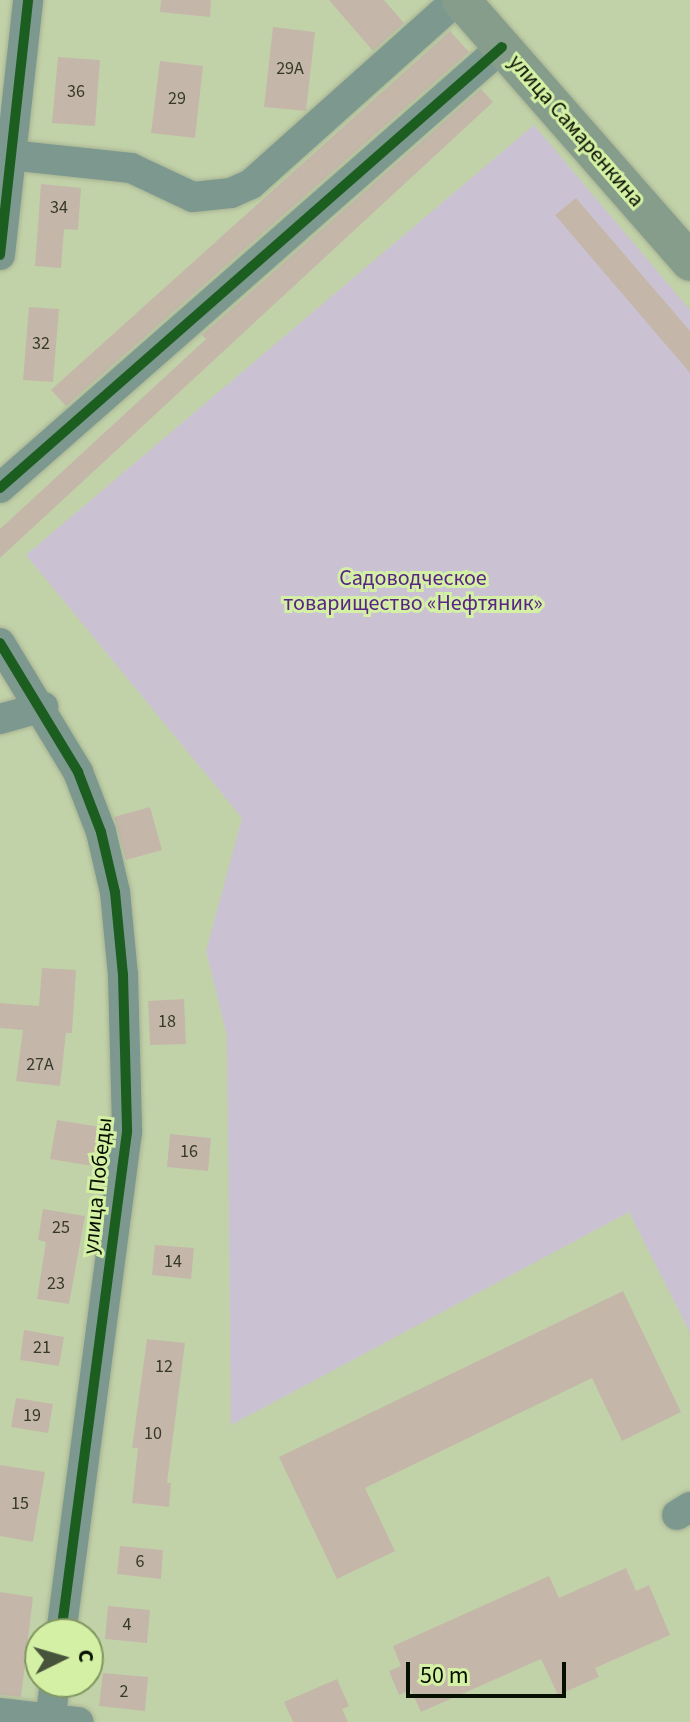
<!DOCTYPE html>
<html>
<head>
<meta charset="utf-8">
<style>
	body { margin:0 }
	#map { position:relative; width:690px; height:1722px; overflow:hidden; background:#c2d2a8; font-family:"Source Sans 3",sans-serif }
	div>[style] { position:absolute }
	.green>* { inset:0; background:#cac2d2 }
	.building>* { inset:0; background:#c4b7aa }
	.roads { filter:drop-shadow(0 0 2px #a7b394) drop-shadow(0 0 2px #a7b394) }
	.minor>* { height:30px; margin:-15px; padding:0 15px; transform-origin:15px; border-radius:15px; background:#7d998f }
	.major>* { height:38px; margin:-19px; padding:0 19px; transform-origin:19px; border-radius:19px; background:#869d8b }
	.cycleway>* { height:10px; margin:-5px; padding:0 5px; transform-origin:5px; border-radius:5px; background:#1b5e20 }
	span { translate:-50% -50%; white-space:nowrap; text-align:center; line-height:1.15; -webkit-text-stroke:6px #d4f0a4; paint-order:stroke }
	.number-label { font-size:18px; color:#36392a }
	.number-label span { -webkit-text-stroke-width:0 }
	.street-label { font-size:22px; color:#070f00 }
	.park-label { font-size:22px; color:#592387 }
	.north { position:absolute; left:24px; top:1618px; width:80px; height:80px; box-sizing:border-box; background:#d4f0a4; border:2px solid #829662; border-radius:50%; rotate:85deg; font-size:22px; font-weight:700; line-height:32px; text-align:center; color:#070f00 }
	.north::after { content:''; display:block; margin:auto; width:28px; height:36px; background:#48533b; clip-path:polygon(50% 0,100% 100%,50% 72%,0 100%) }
	.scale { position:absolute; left:406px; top:1662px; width:160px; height:36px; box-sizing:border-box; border:4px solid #070f00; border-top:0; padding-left:10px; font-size:24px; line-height:28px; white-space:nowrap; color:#070f00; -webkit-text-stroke:6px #d4f0a4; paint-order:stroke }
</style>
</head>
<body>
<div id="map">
	<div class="green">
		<div style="clip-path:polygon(534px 125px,690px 310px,690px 1333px,629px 1212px,231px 1425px,227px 1036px,206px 951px,242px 818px,26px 555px)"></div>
	</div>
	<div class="building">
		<div style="clip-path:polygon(161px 0,211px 0,210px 17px,160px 12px)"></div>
		<div style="clip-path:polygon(329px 0,384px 0,404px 23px,373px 51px)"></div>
		<div style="clip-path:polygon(273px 27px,315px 32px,306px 111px,264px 107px)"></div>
		<div style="clip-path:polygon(450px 31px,469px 52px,66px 406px,51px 390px)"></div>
		<div style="clip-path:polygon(58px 57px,100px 60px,95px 126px,52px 123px)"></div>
		<div style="clip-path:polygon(160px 61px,203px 66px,195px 138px,151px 133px)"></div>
		<div style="clip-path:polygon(481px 89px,493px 102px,0 558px,0 529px,206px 339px,202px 335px)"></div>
		<div style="clip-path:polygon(41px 184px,81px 188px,78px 230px,64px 229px,61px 268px,35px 266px)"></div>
		<div style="clip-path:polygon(576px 198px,690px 331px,690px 373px,555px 215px)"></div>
		<div style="clip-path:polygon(29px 307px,59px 309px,53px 382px,23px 380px)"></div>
		<div style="clip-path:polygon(150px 807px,162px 850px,126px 860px,114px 817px)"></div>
		<div style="clip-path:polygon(42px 968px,76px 970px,72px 1033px,66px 1033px,60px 1086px,16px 1081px,23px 1030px,0 1028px,0 1003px,39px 1006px)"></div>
		<div style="clip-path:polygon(184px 999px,186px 1044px,150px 1045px,148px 1001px)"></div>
		<div style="clip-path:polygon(57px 1120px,100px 1127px,93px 1166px,50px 1159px)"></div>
		<div style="clip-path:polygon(170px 1134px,211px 1138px,208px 1171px,167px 1167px)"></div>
		<div style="clip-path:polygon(43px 1209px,85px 1216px,69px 1304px,37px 1299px,46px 1242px,38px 1240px)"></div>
		<div style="clip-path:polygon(155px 1245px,194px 1248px,191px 1279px,152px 1275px)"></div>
		<div style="clip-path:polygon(623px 1291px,681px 1412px,622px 1441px,592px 1378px,365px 1488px,395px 1551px,337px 1579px,279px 1457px)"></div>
		<div style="clip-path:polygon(24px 1330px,64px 1337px,59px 1366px,20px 1360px)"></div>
		<div style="clip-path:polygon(147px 1339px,185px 1343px,167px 1483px,171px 1483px,169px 1507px,132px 1503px,138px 1448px,132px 1448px)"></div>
		<div style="clip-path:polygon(16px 1398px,53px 1404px,48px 1433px,11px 1427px)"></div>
		<div style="clip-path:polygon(0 1465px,45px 1472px,33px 1542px,0 1536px)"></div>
		<div style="clip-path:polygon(120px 1546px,163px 1550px,161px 1579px,117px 1574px)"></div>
		<div style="clip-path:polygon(626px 1568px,636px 1591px,649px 1585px,670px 1635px,595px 1668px,599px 1677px,558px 1695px,541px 1659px,421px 1712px,411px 1690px,399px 1695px,389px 1671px,401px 1666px,393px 1646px,549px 1576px,559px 1598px)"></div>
		<div style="clip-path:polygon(0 1592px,33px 1597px,21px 1697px,0 1695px)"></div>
		<div style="clip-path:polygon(108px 1606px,150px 1610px,147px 1643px,105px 1639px)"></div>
		<div style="clip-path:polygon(103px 1673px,148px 1677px,145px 1711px,99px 1706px)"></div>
		<div style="clip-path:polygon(337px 1679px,349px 1706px,342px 1709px,348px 1722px,293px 1722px,284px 1702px)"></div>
	</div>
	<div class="roads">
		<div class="minor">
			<div style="left:0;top:154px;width:132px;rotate:6.1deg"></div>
			<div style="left:131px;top:168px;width:68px;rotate:25.1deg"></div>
			<div style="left:193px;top:197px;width:38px;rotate:-6deg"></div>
			<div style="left:231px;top:193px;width:22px;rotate:-24deg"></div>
			<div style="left:251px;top:184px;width:276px;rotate:-41.8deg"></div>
			<div style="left:0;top:255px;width:257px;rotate:-83.7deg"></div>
			<div style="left:0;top:488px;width:668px;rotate:-41.3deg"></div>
			<div style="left:0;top:643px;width:151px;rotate:58.8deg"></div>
			<div style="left:78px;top:772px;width:64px;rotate:69deg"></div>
			<div style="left:101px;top:832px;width:62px;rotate:76.9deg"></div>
			<div style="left:115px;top:892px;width:83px;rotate:84.5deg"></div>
			<div style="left:123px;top:975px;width:157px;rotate:88.5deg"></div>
			<div style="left:127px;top:1132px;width:506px;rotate:97.49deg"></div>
			<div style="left:0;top:719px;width:45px;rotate:-15.6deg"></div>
			<div style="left:677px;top:1515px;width:15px;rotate:-32deg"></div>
			<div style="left:0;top:1713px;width:79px;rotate:6.6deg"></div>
			<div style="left:50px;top:1722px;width:40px;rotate:-82.9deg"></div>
		</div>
		<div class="major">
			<div style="left:461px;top:0;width:348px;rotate:48.8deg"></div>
		</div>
	</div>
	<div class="cycleway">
		<div style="left:0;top:255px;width:257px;rotate:-83.7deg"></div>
		<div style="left:0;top:488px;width:668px;rotate:-41.3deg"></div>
		<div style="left:0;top:643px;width:151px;rotate:58.8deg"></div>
		<div style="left:78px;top:772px;width:64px;rotate:69deg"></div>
		<div style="left:101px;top:832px;width:62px;rotate:76.9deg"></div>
		<div style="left:115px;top:892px;width:83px;rotate:84.5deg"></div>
		<div style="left:123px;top:975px;width:157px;rotate:88.5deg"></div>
		<div style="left:127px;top:1132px;width:506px;rotate:97.49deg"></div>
	</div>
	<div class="number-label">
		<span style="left:290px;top:69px">29А</span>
		<span style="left:76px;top:92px">36</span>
		<span style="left:177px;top:99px">29</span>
		<span style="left:59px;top:208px">34</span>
		<span style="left:41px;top:344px">32</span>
		<span style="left:167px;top:1022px">18</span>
		<span style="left:40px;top:1065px">27А</span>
		<span style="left:189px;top:1152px">16</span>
		<span style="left:61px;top:1228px">25</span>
		<span style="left:173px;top:1262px">14</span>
		<span style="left:56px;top:1284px">23</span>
		<span style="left:42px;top:1348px">21</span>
		<span style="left:164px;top:1367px">12</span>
		<span style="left:32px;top:1416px">19</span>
		<span style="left:153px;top:1434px">10</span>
		<span style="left:20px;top:1504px">15</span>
		<span style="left:140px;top:1562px">6</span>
		<span style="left:127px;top:1625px">4</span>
		<span style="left:124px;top:1692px">2</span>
	</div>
	<div class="street-label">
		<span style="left:576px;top:131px;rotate:49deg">улица Самаренкина</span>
		<span style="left:98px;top:1186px;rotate:-84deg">улица Победы</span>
	</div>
	<div class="park-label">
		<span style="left:413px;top:591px">Садоводческое<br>товарищество «Нефтяник»</span>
	</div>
	<div class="north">С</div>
	<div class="scale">50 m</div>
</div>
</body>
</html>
